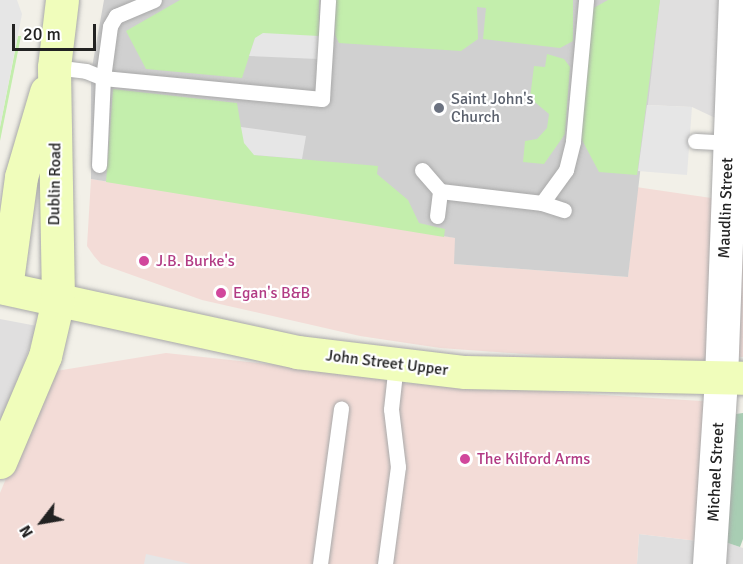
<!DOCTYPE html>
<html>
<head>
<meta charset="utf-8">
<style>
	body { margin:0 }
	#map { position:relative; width:743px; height:564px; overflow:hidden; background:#f2f0e8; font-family:Signika,sans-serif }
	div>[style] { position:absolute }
	.residential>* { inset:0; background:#e0dfdf }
	.commercial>* { inset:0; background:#f3dcd7 }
	.religious>* { inset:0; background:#d0d0d0 }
	.grass>* { inset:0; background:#c3eeac }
	.cemetery>* { inset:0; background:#a8cdb3 }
	.parking>* { inset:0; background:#e6e6e6 }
	.roads { filter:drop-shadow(0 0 2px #a9a9a9) drop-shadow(0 0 2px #a9a9a9) }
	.service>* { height:15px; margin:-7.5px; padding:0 7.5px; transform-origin:7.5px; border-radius:7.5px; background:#fff }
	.tertiary>* { height:33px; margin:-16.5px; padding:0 16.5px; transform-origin:16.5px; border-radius:16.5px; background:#fff }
	.secondary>* { height:33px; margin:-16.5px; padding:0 16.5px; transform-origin:16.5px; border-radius:16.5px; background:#f0fdbb }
	.dots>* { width:16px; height:16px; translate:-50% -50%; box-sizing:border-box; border:3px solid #fff; border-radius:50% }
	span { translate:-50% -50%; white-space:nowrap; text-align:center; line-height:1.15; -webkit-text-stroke:4.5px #fff; paint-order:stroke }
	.worship-label { font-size:16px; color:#5b616d }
	.left { translate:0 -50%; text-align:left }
	.street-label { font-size:16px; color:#222 }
	.hotel-label { font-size:16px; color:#b23c85 }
	.north { position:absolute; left:12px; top:492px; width:60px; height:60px; -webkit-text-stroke:4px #fff; paint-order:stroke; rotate:239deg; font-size:16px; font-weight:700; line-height:24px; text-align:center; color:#222 }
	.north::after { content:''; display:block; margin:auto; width:21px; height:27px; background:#222; clip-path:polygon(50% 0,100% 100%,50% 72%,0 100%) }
	.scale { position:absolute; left:12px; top:24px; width:84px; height:27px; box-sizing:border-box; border:3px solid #222; border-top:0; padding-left:8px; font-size:18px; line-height:21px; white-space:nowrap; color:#222; -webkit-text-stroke:4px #fff; paint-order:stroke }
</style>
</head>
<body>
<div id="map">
	<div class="residential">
		<div style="clip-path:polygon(660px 0,743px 0,743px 131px,692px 107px,647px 105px)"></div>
		<div style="clip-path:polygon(0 319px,37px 326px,0 430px)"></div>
		<div style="clip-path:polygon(639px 534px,698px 541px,695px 564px,637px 564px)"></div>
		<div style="clip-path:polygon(725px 542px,743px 548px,743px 564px,722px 564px)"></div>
	</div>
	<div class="commercial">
		<div style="clip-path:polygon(91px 179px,456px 238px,455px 264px,628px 277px,636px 187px,718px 199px,711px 367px,440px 348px,360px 336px,202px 300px,101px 264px,94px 256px,87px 246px)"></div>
		<div style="clip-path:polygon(743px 183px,743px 357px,737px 357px)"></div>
		<div style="clip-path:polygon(166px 353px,388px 377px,402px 383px,718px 402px,698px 541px,639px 534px,637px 564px,0 564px,0 493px,50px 372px)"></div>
	</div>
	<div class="religious">
		<div style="clip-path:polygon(104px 0,660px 0,628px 277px,454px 264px,455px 238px,91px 179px,91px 73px)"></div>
	</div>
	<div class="grass">
		<div style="clip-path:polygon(180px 0,319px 0,319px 36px,255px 38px,242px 78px,146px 69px,126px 31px)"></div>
		<div style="clip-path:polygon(335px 0,573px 0,573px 41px,560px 48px,483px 39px,486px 8px,477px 7px,478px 39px,461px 51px,339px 43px,335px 35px)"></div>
		<div style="clip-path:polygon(608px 0,660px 0,637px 175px,599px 172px,582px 140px,580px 123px,590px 10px)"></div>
		<div style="clip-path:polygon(18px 36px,21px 36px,0 141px,0 127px)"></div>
		<div style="clip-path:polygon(547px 54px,564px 59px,570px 67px,565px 134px,544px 164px,523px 162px,525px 141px,537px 139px,547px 128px,549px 114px,530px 98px,534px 66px,545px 67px)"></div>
		<div style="clip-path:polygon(113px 89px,237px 103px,241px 127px,254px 155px,378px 166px,377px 174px,408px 200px,419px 223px,445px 229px,444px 237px,106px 182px)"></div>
	</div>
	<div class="cemetery">
		<div style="clip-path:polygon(743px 413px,743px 539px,740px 547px,725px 542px,736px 414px)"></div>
	</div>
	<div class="parking">
		<div style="clip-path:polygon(0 0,17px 0,22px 14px,0 127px)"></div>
		<div style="clip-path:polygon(263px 33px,319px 36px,318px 59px,249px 56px,255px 38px)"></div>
		<div style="clip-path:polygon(647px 105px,692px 107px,687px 175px,638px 171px)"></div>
		<div style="clip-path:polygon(241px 127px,306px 136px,302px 159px,254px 155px,244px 143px)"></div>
		<div style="clip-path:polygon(146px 554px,191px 564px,144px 564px)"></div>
	</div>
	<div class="roads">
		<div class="service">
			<div style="left:54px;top:67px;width:32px;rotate:7deg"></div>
			<div style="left:86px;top:71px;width:18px;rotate:22deg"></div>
			<div style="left:103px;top:78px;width:220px;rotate:5.5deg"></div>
			<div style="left:322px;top:99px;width:99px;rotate:-86.5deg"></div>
			<div style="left:695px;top:141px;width:33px;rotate:3deg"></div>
			<div style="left:99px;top:165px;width:87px;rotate:-87.4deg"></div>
			<div style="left:103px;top:78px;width:52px;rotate:-82.3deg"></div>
			<div style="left:110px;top:26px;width:12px;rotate:-59deg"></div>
			<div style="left:116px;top:16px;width:41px;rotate:-22.8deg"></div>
			<div style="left:422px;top:170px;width:28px;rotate:49deg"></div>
			<div style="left:440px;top:191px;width:103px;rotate:6.7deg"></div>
			<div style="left:542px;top:203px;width:41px;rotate:-54deg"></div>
			<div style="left:566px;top:170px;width:30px;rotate:-76deg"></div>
			<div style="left:573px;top:141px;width:142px;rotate:-84.7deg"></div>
			<div style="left:542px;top:203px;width:23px;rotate:18deg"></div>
			<div style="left:437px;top:216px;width:25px;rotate:-83deg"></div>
			<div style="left:320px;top:564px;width:157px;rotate:-82.3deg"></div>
			<div style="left:385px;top:564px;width:98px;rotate:-82.4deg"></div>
			<div style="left:398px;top:467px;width:58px;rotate:-96.9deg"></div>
			<div style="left:391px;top:409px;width:45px;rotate:-83.7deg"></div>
		</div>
		<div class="tertiary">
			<div style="left:709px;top:564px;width:185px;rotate:-86.3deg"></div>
			<div style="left:721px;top:379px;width:379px;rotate:-87.9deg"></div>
		</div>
		<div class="secondary">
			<div style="left:0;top:287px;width:304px;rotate:12.3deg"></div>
			<div style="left:297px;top:352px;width:169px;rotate:6.8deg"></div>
			<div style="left:465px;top:372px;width:278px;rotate:1.2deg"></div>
			<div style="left:6px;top:288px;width:112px;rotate:-82.3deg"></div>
			<div style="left:21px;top:177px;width:89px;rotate:-73.6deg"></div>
			<div style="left:0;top:462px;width:115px;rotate:-67deg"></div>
			<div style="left:45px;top:356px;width:57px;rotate:-76.9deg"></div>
			<div style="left:58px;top:300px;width:233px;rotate:-91deg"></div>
			<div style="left:54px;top:67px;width:67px;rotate:-83.2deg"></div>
		</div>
	</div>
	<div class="dots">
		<div style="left:439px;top:108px;background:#6b7280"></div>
		<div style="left:144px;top:261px;background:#d1479c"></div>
		<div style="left:221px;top:293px;background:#d1479c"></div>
		<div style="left:465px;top:459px;background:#d1479c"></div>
	</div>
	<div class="worship-label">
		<span class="left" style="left:451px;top:108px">Saint John's<br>Church</span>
	</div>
	<div class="street-label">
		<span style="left:55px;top:184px;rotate:-89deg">Dublin Road</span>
		<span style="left:726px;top:208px;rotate:-88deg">Maudlin Street</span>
		<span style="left:387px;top:363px;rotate:7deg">John Street Upper</span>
		<span style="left:716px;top:472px;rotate:-87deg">Michael Street</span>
	</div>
	<div class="hotel-label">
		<span class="left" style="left:156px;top:261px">J.B. Burke's</span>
		<span class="left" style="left:233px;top:293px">Egan's B&amp;B</span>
		<span class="left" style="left:477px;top:459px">The Kilford Arms</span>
	</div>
	<div class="north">N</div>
	<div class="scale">20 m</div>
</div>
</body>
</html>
